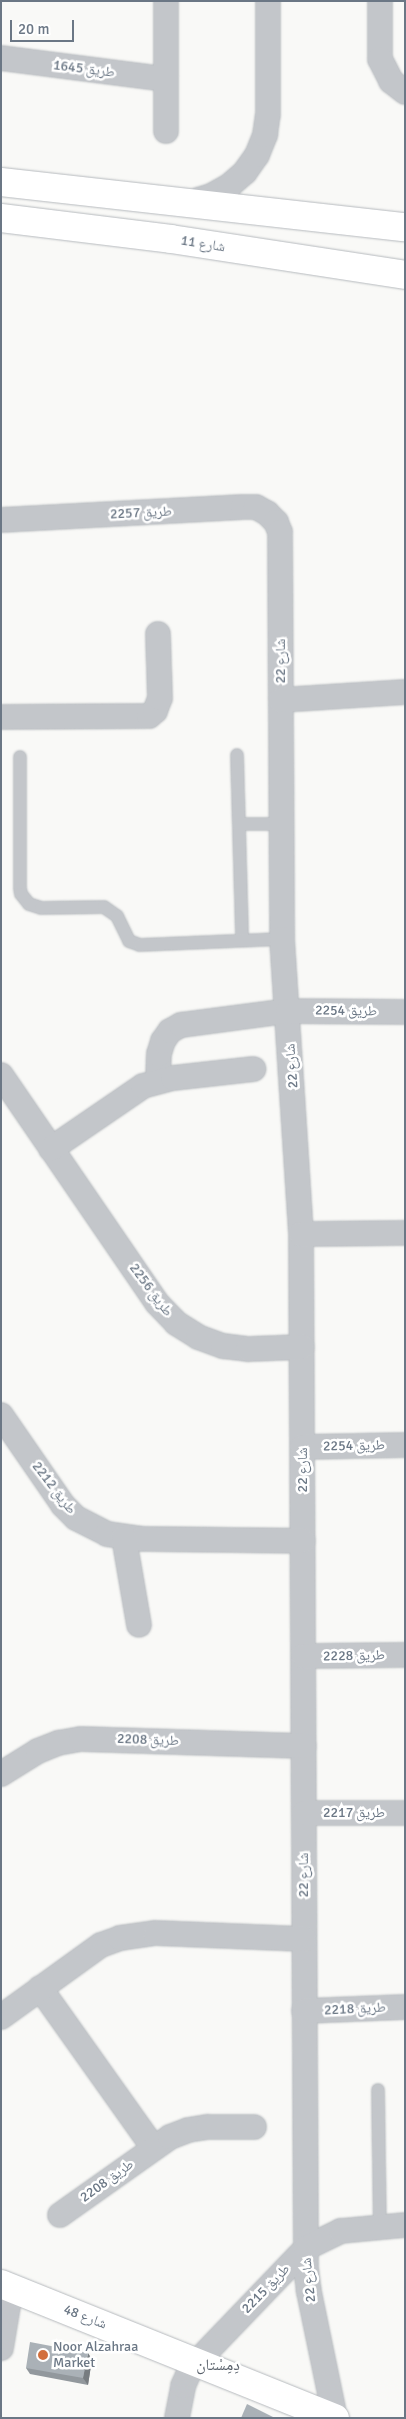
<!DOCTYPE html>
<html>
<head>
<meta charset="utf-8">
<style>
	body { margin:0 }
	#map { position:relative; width:406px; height:2419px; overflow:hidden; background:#f9f9f7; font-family:Signika,"Noto Naskh Arabic",sans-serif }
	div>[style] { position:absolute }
	.roads { filter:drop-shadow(0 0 1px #b6babe) drop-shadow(0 0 1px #b6babe) }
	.lane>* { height:12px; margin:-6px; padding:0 6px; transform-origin:6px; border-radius:6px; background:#c3c6ca }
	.street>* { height:24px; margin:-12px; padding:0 12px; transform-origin:12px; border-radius:12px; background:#c3c6ca }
	.secondary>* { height:28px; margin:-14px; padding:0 14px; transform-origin:14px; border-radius:14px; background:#fff }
	.wall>* { inset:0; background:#92989d }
	.shaded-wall>* { inset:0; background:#777c80 }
	.building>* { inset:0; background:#aab1b7 }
	.dots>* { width:14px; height:14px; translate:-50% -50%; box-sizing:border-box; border:2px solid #fff; border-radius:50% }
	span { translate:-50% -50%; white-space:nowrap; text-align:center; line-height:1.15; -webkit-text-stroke:5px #fff; paint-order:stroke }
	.street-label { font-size:14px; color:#6b7785 }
	.poi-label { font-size:14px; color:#6b7785 }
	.left { translate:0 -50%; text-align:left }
	.quarter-label { font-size:16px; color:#58606a }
	.frame { position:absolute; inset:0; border:2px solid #6b7785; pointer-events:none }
	.scale { position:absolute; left:10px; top:20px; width:64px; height:22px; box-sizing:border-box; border:2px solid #6b7785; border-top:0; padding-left:6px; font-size:15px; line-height:18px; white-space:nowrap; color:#6b7785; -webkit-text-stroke:4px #fff; paint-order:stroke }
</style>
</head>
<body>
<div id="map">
	<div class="roads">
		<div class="lane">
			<div style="left:237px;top:755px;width:184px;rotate:88.4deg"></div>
			<div style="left:20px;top:757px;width:131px;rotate:90deg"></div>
			<div style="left:20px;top:888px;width:6px;rotate:81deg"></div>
			<div style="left:21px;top:894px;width:13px;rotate:51deg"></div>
			<div style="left:29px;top:904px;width:13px;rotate:18deg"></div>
			<div style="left:41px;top:908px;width:63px;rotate:-0.9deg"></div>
			<div style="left:104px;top:907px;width:16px;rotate:35deg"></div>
			<div style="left:117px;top:916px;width:28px;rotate:64deg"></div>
			<div style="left:129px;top:941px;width:12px;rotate:20deg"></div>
			<div style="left:140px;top:945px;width:142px;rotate:-2.4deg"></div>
			<div style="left:239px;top:824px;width:42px"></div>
			<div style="left:378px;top:2090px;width:136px;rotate:89.2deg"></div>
		</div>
		<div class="street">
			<div style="left:380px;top:1px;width:58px;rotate:90deg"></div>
			<div style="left:380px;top:59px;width:25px;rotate:63deg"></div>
			<div style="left:391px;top:81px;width:18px;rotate:38deg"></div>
			<div style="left:1px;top:58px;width:166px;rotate:7.3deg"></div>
			<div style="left:166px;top:131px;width:130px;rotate:-90deg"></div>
			<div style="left:191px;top:202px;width:21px;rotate:-17deg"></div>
			<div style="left:211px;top:196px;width:21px;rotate:-29deg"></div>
			<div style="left:229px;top:186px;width:21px;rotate:-41deg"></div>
			<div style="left:245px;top:172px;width:21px;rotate:-55deg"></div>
			<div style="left:257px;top:155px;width:22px;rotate:-68deg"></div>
			<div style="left:265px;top:135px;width:21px;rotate:-82deg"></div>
			<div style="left:268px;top:114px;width:113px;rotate:-90deg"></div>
			<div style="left:1px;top:520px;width:242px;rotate:-3.1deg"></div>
			<div style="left:243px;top:507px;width:13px"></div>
			<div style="left:256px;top:507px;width:13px;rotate:29deg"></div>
			<div style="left:267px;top:513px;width:13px;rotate:45deg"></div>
			<div style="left:276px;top:522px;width:11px;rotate:68deg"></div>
			<div style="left:280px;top:532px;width:407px;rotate:89.7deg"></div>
			<div style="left:282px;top:939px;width:296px;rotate:86.3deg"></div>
			<div style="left:301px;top:1234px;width:1034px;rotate:89.72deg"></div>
			<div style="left:306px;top:2268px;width:24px;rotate:83deg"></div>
			<div style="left:309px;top:2292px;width:129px;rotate:78.3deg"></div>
			<div style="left:281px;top:700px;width:124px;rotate:-3.7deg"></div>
			<div style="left:1px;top:717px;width:148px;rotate:-0.4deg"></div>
			<div style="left:149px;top:716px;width:8px;rotate:-40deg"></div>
			<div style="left:155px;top:711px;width:14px;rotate:-69deg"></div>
			<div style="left:160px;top:698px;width:64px;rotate:-91.8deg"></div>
			<div style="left:1px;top:1075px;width:276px;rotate:55.6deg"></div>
			<div style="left:157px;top:1303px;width:28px;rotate:46deg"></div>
			<div style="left:176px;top:1323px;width:26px;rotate:32deg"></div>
			<div style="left:198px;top:1337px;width:27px;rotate:20deg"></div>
			<div style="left:223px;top:1346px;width:26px;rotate:7deg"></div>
			<div style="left:249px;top:1349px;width:53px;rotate:-2.2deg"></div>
			<div style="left:158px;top:1080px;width:26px;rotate:-88deg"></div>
			<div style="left:159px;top:1054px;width:14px;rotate:-73deg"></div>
			<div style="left:163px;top:1041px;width:12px;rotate:-55deg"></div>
			<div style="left:170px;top:1031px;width:13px;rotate:-29deg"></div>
			<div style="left:181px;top:1025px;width:108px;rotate:-7.5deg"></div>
			<div style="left:288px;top:1011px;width:117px;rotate:0.5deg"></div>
			<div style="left:51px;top:1149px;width:112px;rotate:-34.4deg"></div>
			<div style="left:143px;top:1086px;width:31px;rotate:-15deg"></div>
			<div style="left:173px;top:1078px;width:81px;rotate:-6.4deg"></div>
			<div style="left:301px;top:1234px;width:104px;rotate:-0.6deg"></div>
			<div style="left:1px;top:1415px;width:109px;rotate:55.4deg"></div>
			<div style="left:63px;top:1505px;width:18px;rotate:45deg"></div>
			<div style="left:76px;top:1518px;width:35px;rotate:27deg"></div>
			<div style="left:107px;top:1534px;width:35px;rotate:8deg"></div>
			<div style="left:142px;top:1539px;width:161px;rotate:0.7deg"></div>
			<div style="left:303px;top:1447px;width:102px;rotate:-1.1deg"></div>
			<div style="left:124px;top:1538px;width:88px;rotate:80.2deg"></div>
			<div style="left:304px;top:1656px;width:101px;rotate:-0.6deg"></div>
			<div style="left:1px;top:1774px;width:44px;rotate:-31.9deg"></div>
			<div style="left:38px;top:1751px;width:22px;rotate:-22deg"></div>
			<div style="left:58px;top:1743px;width:23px;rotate:-10deg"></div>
			<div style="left:81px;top:1739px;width:223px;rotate:1.8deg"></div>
			<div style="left:304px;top:1813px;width:101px"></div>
			<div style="left:40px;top:1988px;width:195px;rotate:54.6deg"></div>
			<div style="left:304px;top:2011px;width:101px;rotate:-2.3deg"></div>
			<div style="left:1px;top:2017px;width:123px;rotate:-35.8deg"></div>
			<div style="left:101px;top:1945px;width:20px;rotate:-20deg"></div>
			<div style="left:120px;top:1938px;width:36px;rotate:-8deg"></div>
			<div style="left:156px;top:1933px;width:148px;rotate:2.3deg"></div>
			<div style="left:60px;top:2215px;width:135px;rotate:-35.3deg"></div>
			<div style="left:170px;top:2137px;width:19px;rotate:-21deg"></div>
			<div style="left:188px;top:2130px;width:20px;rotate:-9deg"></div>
			<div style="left:208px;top:2127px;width:46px"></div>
			<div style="left:1px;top:2348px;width:61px;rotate:-80.5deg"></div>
			<div style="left:177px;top:2418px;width:33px;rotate:-79deg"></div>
			<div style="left:183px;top:2386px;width:20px;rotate:-66deg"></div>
			<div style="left:191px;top:2368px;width:166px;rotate:-46.2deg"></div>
			<div style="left:306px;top:2248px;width:39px;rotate:-26deg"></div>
			<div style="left:341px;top:2231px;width:64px;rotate:-5.4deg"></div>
		</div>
		<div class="secondary">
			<div style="left:1px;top:182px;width:406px;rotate:6.4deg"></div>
			<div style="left:1px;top:218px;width:171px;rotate:7deg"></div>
			<div style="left:171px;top:239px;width:237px;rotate:8.7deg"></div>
			<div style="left:1px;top:2284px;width:360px;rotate:21.9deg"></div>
		</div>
	</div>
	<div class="wall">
		<div style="clip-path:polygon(92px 2359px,88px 2385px,30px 2374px,26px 2368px)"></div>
	</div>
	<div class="shaded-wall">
		<div style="clip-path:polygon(88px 2353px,92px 2359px,88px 2385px,83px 2378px)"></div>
	</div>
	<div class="building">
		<div style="clip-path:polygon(30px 2342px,88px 2353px,83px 2378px,26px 2368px)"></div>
		<div style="clip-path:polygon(247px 2404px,275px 2418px,241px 2418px)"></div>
	</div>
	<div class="dots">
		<div style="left:43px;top:2355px;background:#d26f3d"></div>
	</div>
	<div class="street-label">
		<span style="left:84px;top:69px;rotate:7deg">طريق 1645</span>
		<span style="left:203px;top:244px;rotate:9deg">شارع 11</span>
		<span style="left:141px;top:513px;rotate:-3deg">طريق 2257</span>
		<span style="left:281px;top:661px;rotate:-90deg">شارع 22</span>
		<span style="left:346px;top:1011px;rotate:1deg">طريق 2254</span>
		<span style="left:292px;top:1066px;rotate:-94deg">شارع 22</span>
		<span style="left:151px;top:1290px;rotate:53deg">طريق 2256</span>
		<span style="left:354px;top:1446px;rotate:-1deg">طريق 2254</span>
		<span style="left:303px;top:1470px;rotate:-90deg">شارع 22</span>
		<span style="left:54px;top:1488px;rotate:52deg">طريق 2212</span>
		<span style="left:354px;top:1656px;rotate:-1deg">طريق 2228</span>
		<span style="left:148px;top:1740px;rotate:2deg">طريق 2208</span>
		<span style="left:354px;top:1813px">طريق 2217</span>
		<span style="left:304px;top:1875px;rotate:-90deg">شارع 22</span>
		<span style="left:355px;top:2009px;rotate:-3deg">طريق 2218</span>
		<span style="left:107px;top:2181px;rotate:-36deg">طريق 2208</span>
		<span style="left:309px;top:2280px;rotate:-96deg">شارع 22</span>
		<span style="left:266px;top:2289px;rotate:-46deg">طريق 2215</span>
		<span style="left:85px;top:2317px;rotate:21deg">شارع 48</span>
	</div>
	<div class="poi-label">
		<span class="left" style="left:53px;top:2355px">Noor Alzahraa<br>Market</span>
	</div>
	<div class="quarter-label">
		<span style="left:218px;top:2365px">دِمِسْتان</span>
	</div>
	<div class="frame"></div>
	<div class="scale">20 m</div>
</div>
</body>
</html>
